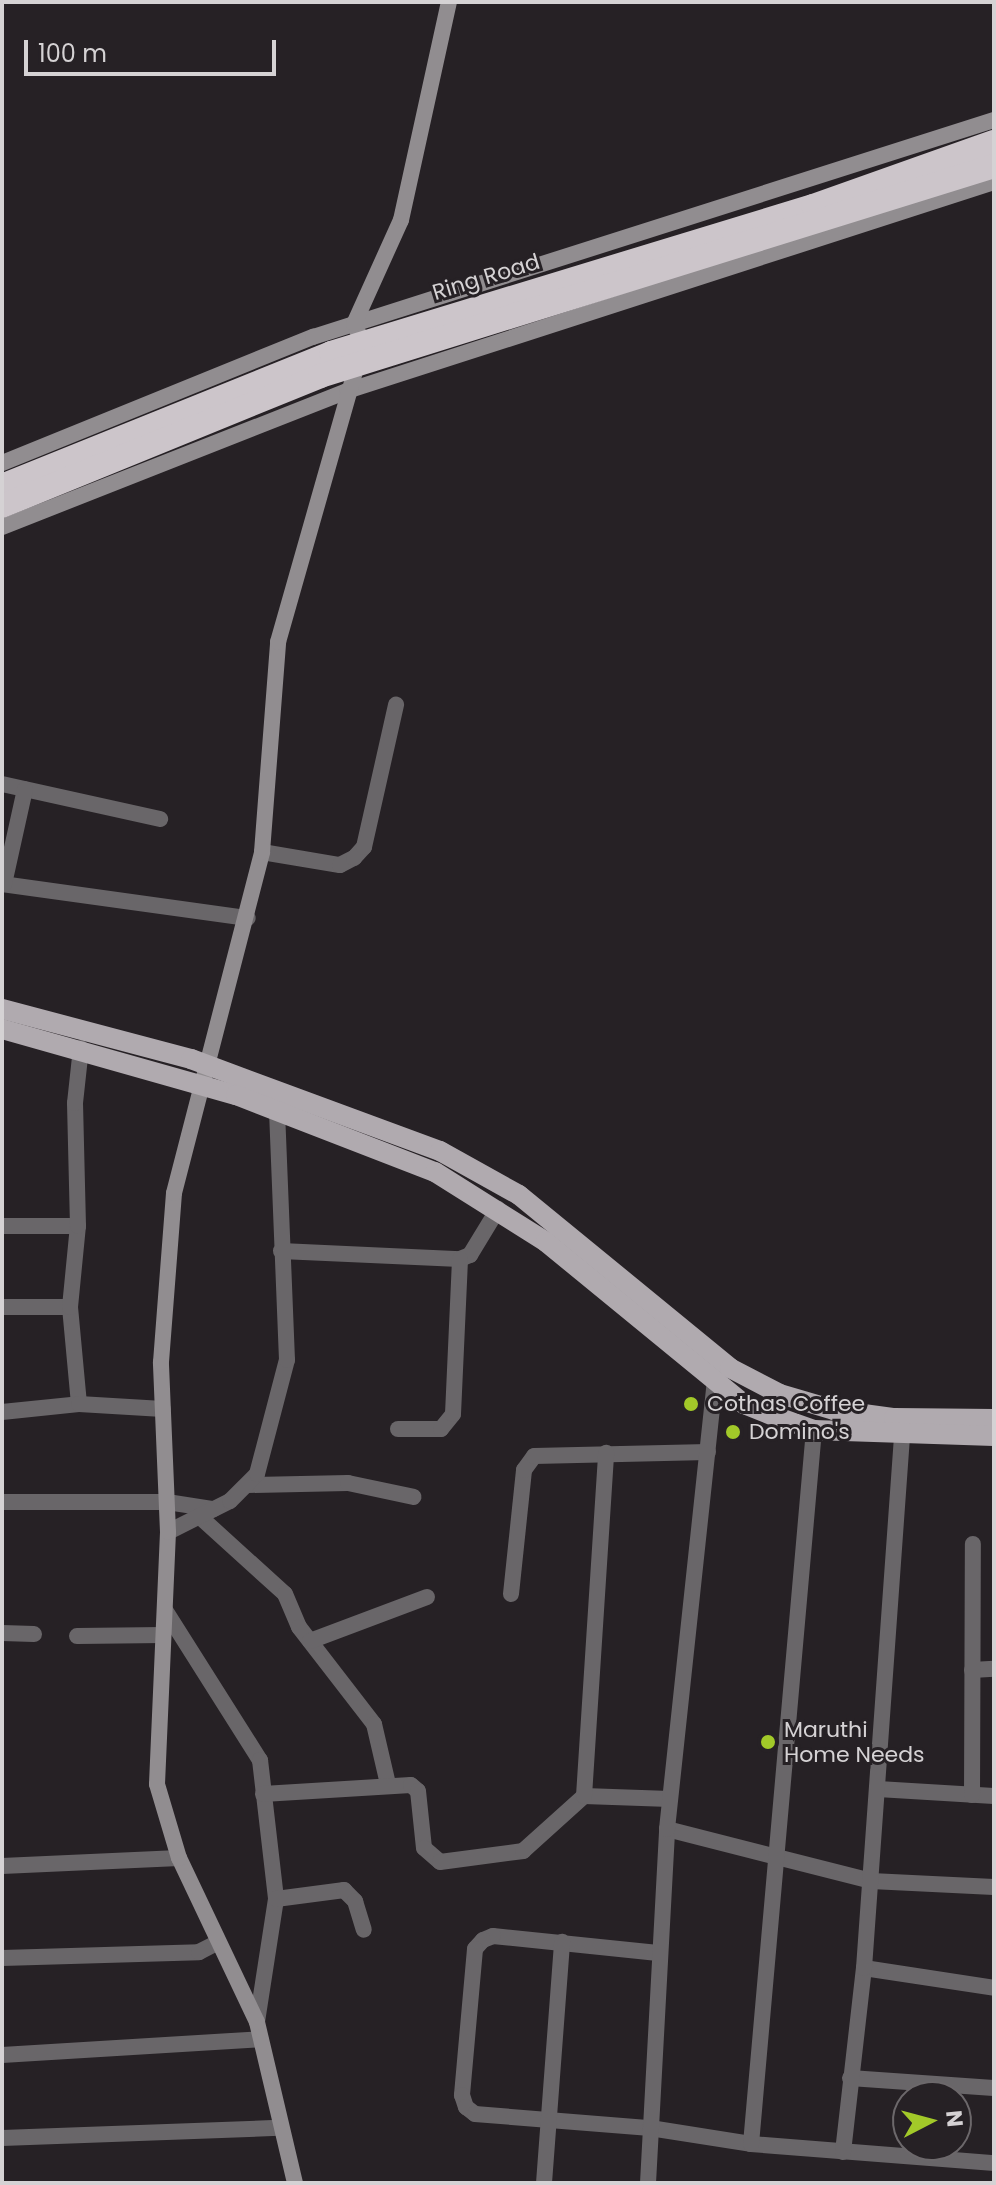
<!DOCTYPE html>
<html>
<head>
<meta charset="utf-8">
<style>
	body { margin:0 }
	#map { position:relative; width:996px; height:2185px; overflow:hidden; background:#262125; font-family:Poppins,sans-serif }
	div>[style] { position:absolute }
	.street>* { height:16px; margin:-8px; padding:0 8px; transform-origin:8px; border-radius:8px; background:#696669 }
	.secondary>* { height:16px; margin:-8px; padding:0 8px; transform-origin:8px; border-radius:8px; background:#918d90 }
	.primary>* { height:20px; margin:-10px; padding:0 10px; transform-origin:10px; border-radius:10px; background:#b0aaaf }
	.highway>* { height:24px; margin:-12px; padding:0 12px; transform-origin:12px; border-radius:12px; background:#ccc5ca }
	.dots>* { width:22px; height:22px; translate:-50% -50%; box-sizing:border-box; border:4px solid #262125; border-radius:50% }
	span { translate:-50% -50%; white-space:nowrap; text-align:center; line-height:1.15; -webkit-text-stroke:6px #262125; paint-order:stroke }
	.street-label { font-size:22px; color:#d5d2d4 }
	.poi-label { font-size:22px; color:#d5d2d4 }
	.left { translate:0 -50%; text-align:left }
	.frame { position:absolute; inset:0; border:4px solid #d5d2d4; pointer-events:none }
	.north { position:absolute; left:892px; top:2081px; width:80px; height:80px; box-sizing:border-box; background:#262125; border:2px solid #6c686b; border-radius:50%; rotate:84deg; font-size:22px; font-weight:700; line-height:32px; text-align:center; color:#d5d2d4 }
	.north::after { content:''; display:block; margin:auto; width:28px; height:36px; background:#a2c929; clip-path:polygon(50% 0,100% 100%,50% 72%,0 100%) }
	.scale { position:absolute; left:24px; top:40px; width:252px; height:36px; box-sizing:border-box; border:4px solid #d5d2d4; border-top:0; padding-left:10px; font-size:24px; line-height:28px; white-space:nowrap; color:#d5d2d4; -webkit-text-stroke:6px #262125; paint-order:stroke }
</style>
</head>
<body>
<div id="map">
	<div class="street">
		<div style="left:2px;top:784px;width:162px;rotate:12.5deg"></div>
		<div style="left:262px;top:852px;width:79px;rotate:9.5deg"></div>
		<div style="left:340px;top:865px;width:16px;rotate:-27deg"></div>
		<div style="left:354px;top:858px;width:15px;rotate:-48deg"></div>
		<div style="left:364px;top:847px;width:146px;rotate:-77.3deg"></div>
		<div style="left:2px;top:884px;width:248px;rotate:7.9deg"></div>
		<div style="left:4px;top:884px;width:97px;rotate:-77.5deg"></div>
		<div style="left:2px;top:1226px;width:76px"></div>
		<div style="left:281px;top:1251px;width:179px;rotate:2.6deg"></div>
		<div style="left:460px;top:1259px;width:11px;rotate:-22deg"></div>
		<div style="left:470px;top:1255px;width:54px;rotate:-58.7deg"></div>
		<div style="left:2px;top:1307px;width:68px"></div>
		<div style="left:79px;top:1404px;width:97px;rotate:-95.3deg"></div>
		<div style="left:70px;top:1307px;width:81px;rotate:-84.4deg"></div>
		<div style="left:78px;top:1226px;width:123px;rotate:-91.4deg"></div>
		<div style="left:75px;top:1103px;width:55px;rotate:-83.8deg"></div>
		<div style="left:2px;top:1412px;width:77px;rotate:-5.9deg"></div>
		<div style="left:79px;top:1404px;width:84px;rotate:3.4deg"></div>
		<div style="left:398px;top:1429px;width:43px"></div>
		<div style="left:441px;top:1429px;width:19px;rotate:-51deg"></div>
		<div style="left:453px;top:1414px;width:155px;rotate:-87.4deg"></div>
		<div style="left:248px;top:1485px;width:100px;rotate:-1.1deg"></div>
		<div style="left:348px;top:1483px;width:67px;rotate:12deg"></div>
		<div style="left:2px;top:1502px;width:165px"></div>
		<div style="left:167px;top:1502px;width:47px;rotate:8.7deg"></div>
		<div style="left:199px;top:1516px;width:116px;rotate:42.2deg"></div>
		<div style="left:285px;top:1594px;width:36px;rotate:67deg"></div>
		<div style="left:299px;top:1627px;width:123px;rotate:52.3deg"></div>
		<div style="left:374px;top:1724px;width:62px;rotate:76.9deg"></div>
		<div style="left:168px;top:1532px;width:69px;rotate:-26.6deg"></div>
		<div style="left:230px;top:1501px;width:38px;rotate:-45deg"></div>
		<div style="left:257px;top:1474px;width:118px;rotate:-75.3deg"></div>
		<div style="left:287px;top:1360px;width:248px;rotate:-92.3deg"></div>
		<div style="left:511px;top:1594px;width:125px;rotate:-84deg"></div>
		<div style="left:524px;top:1470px;width:17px;rotate:-54deg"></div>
		<div style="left:534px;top:1456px;width:174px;rotate:-1.3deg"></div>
		<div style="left:165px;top:1610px;width:178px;rotate:57.7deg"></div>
		<div style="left:260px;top:1760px;width:140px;rotate:83.4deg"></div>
		<div style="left:276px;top:1899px;width:124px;rotate:98.8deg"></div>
		<div style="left:2px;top:1633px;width:32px;rotate:2deg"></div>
		<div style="left:77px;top:1636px;width:86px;rotate:-0.7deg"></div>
		<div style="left:310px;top:1641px;width:125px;rotate:-20.6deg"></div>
		<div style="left:972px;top:1670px;width:22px;rotate:-3deg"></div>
		<div style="left:878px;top:1789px;width:116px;rotate:3.5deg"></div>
		<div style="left:263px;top:1794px;width:148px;rotate:-3.5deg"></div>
		<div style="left:411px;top:1785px;width:9px;rotate:41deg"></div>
		<div style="left:418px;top:1791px;width:57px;rotate:84deg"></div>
		<div style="left:424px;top:1848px;width:21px;rotate:41deg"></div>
		<div style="left:440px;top:1862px;width:84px;rotate:-7.5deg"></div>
		<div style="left:523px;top:1851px;width:82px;rotate:-42deg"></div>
		<div style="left:584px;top:1796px;width:86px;rotate:2deg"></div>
		<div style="left:972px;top:1795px;width:251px;rotate:-89.8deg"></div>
		<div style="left:584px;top:1796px;width:344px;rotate:-86.3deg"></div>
		<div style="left:667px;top:1829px;width:211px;rotate:14.3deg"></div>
		<div style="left:871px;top:1881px;width:123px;rotate:2.8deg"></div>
		<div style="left:2px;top:1866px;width:177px;rotate:-2.6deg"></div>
		<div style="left:276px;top:1899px;width:69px;rotate:-7.5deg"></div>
		<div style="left:344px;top:1890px;width:16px;rotate:45deg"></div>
		<div style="left:355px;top:1901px;width:30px;rotate:73deg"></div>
		<div style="left:658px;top:1953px;width:166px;rotate:-174.1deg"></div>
		<div style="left:493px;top:1936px;width:11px;rotate:158deg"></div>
		<div style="left:483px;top:1940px;width:12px;rotate:132deg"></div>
		<div style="left:475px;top:1949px;width:147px;rotate:95.1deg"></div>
		<div style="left:462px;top:2095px;width:13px;rotate:72deg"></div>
		<div style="left:466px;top:2107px;width:11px;rotate:38deg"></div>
		<div style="left:475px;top:2114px;width:176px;rotate:4.6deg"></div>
		<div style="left:650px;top:2128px;width:102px;rotate:9deg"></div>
		<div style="left:751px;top:2144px;width:244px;rotate:4.5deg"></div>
		<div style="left:2px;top:1958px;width:197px;rotate:-1.7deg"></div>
		<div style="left:199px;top:1952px;width:20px;rotate:-27deg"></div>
		<div style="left:864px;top:1968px;width:132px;rotate:8.7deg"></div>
		<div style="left:2px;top:2055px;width:259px;rotate:-3.5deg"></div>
		<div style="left:850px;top:2078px;width:144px;rotate:4deg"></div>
		<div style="left:2px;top:2138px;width:277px;rotate:-2.1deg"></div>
		<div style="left:751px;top:2144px;width:717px;rotate:-84.96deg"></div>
		<div style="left:843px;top:2152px;width:185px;rotate:-83.5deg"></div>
		<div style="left:864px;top:1968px;width:533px;rotate:-85.91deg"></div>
		<div style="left:544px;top:2183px;width:242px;rotate:-85.7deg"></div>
		<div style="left:648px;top:2183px;width:355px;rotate:-86.9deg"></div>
		<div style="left:667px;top:1829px;width:452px;rotate:-83.9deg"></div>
	</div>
	<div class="secondary">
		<div style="left:2px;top:463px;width:336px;rotate:-22.1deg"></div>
		<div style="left:313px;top:337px;width:715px;rotate:-17.67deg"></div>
		<div style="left:2px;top:527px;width:371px;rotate:-21.5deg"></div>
		<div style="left:347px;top:391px;width:680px;rotate:-17.9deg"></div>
		<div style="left:295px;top:2183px;width:165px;rotate:-103.3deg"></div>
		<div style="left:257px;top:2022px;width:182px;rotate:-115.4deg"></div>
		<div style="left:179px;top:1858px;width:77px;rotate:-106.6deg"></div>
		<div style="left:157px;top:1784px;width:252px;rotate:-87.5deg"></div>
		<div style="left:168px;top:1532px;width:170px;rotate:-92.4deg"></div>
		<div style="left:161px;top:1362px;width:169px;rotate:-85.6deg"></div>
		<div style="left:174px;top:1193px;width:352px;rotate:-75.5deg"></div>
		<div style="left:262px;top:852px;width:211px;rotate:-85.6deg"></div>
		<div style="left:278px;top:642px;width:311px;rotate:-74.1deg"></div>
		<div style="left:363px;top:343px;width:21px;rotate:-115deg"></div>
		<div style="left:354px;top:324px;width:114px;rotate:-65.7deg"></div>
		<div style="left:401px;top:220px;width:223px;rotate:-77.6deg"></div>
	</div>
	<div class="primary">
		<div style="left:2px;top:1009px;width:196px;rotate:14.8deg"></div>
		<div style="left:191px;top:1059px;width:265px;rotate:20.3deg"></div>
		<div style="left:440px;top:1151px;width:90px;rotate:29.1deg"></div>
		<div style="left:519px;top:1195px;width:273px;rotate:39.3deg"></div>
		<div style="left:730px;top:1368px;width:56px;rotate:27.5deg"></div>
		<div style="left:780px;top:1394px;width:56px;rotate:16.5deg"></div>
		<div style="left:834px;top:1410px;width:61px;rotate:7.6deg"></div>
		<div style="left:894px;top:1418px;width:100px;rotate:0.6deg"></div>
		<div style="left:2px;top:1029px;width:243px;rotate:15.8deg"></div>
		<div style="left:236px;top:1095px;width:213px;rotate:21.2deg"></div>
		<div style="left:435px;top:1172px;width:131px;rotate:32.2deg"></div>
		<div style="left:546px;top:1242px;width:256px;rotate:39.3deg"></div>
		<div style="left:744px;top:1404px;width:32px;rotate:22deg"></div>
		<div style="left:774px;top:1416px;width:42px;rotate:19.3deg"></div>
		<div style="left:814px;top:1430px;width:180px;rotate:1.9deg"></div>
	</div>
	<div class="highway">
		<div style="left:2px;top:486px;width:355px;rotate:-22deg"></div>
		<div style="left:331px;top:353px;width:504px;rotate:-16.96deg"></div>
		<div style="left:813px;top:206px;width:192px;rotate:-19.5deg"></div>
		<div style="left:2px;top:506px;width:344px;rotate:-22.2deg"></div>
		<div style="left:320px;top:376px;width:706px;rotate:-17.31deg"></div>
	</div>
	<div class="dots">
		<div style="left:691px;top:1404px;background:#a2c929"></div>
		<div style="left:733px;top:1432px;background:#a2c929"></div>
		<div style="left:768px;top:1742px;background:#a2c929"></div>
	</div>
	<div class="street-label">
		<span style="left:486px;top:277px;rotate:-17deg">Ring Road</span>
	</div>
	<div class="poi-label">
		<span class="left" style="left:707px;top:1404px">Cothas Coffee</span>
		<span class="left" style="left:749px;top:1432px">Domino's</span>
		<span class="left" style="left:784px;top:1742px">Maruthi<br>Home Needs</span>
	</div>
	<div class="frame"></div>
	<div class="north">N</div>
	<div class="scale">100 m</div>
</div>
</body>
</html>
